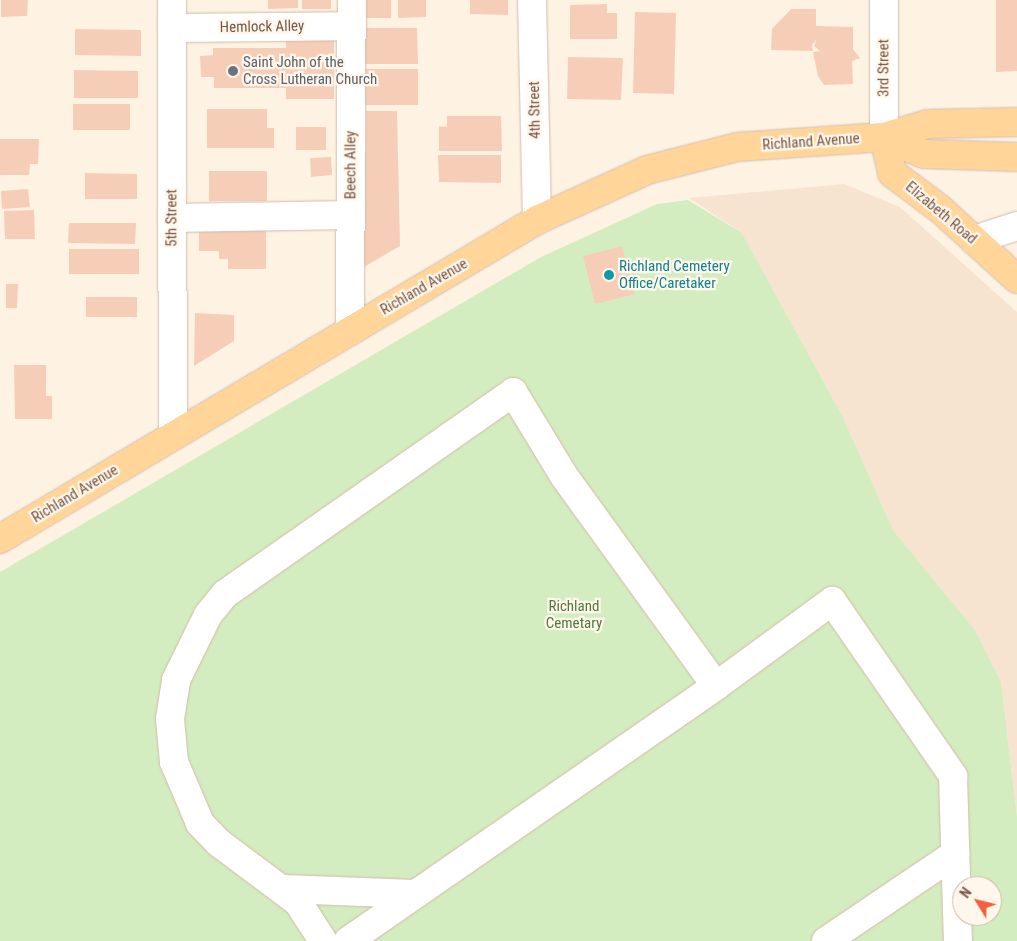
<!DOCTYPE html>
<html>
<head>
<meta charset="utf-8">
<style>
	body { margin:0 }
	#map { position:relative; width:1017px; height:941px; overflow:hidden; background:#fef3e3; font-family:"Roboto Condensed",sans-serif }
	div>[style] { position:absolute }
	.residential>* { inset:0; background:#f6e4d1 }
	.green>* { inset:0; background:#d4edc0 }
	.building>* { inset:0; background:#f6ceb8 }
	.roads { filter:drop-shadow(0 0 1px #d3bbab) drop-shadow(0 0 1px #d3bbab) }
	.minor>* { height:28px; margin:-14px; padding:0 14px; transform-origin:14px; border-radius:14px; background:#fff }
	.major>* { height:28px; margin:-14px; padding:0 14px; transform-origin:14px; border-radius:14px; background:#ffd599 }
	.dots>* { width:14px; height:14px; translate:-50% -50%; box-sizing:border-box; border:2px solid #fff7eb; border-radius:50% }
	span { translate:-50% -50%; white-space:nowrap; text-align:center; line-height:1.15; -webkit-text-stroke:4.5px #fff7eb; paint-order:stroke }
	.street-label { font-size:15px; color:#795647 }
	.worship-label { font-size:15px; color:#5b616d }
	.left { translate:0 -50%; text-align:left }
	.culture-label { font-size:15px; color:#0d838f }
	.park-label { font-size:15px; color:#507a3b }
	.north { position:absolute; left:952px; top:876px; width:50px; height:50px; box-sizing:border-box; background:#fff7eb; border:1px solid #c9b7a9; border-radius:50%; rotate:306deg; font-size:14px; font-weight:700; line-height:20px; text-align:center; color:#795647 }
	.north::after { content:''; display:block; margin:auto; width:18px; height:22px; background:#f35f3e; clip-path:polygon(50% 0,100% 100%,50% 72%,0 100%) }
</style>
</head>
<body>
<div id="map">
	<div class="residential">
		<div style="clip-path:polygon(844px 184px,900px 207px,1017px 312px,1017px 815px,1001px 682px,975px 630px,893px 530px,843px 417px,742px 233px,689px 198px)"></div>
	</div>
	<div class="green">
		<div style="clip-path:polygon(evenodd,688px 200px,742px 233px,843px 417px,893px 530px,975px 630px,1001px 682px,1017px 816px,1017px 941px,0 941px,0 572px,541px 257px,657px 204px,688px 200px,962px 886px,992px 886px,992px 916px,962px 916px,962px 886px)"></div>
	</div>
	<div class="building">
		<div style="clip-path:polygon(1px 0,28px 0,27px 16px,1px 17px)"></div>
		<div style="clip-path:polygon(268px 0,298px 0,298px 8px,268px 9px)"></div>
		<div style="clip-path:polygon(302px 0,331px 0,331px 9px,302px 9px)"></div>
		<div style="clip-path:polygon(360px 0,391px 0,391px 18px,360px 18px)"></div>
		<div style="clip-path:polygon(398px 0,426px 0,426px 17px,398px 18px)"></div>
		<div style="clip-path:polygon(470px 0,508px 0,508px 15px,470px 14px)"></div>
		<div style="clip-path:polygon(996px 0,1017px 0,1017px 71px,996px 72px)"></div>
		<div style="clip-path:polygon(607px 4px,607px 13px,617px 13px,617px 39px,570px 39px,570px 5px)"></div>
		<div style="clip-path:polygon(791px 9px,816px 9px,816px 26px,853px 27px,853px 49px,860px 58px,852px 61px,853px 84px,824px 85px,818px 76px,813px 52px,820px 51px,814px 46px,816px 40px,812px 45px,813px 51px,771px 50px,772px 29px)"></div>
		<div style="clip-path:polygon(635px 12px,676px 13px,674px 94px,633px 93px)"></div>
		<div style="clip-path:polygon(361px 28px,417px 28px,418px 64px,361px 64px)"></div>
		<div style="clip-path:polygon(75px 29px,141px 30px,141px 56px,75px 55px)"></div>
		<div style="clip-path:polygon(286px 32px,334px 32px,334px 99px,286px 99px,286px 88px,214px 88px,214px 77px,201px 77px,200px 56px,213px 55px,213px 48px,286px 48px)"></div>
		<div style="clip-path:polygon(568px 57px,623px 58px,621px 100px,567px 99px)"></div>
		<div style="clip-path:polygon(362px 69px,418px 69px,418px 105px,362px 105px)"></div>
		<div style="clip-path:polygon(74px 70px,138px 71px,138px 98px,74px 98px)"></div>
		<div style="clip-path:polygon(73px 104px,130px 104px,130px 130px,73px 130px)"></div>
		<div style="clip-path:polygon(207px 109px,267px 109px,267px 128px,274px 128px,274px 148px,207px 148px)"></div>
		<div style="clip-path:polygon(366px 111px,397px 111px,400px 246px,364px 267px,361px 152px,366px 152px)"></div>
		<div style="clip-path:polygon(447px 116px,501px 116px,502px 151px,439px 151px,439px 126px,447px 127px)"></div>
		<div style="clip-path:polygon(296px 127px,326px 127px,326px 150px,296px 150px)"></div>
		<div style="clip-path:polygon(0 139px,39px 139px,38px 164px,30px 164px,29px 175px,0 175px)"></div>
		<div style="clip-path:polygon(438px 155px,501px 155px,501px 183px,439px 182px)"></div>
		<div style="clip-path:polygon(331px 157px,332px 175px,311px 177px,310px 158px)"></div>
		<div style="clip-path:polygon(209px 171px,267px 171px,267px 201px,209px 201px)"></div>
		<div style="clip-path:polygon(85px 173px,137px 174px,137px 199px,85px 199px)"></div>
		<div style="clip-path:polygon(28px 189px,30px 207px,2px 209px,1px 191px)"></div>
		<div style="clip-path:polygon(34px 210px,35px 239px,5px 239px,4px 211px)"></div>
		<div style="clip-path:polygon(69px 223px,136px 223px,135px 244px,68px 243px)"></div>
		<div style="clip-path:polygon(199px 227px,266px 227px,266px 269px,228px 269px,228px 259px,219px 259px,219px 251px,199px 251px)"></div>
		<div style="clip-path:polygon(622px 246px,635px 294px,595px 304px,583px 256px)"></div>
		<div style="clip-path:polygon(69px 249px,139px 249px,139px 274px,69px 274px)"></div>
		<div style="clip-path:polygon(6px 284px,18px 284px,17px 308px,6px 308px)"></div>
		<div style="clip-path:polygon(86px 297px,137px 297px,137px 317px,86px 317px)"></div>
		<div style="clip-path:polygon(195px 313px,234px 315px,234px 341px,194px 366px)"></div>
		<div style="clip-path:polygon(14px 365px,46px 365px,46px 396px,52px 396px,52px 419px,15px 419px)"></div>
	</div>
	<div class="roads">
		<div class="minor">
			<div style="left:172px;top:0;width:436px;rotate:89.9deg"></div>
			<div style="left:532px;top:0;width:220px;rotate:88.7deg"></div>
			<div style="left:172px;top:28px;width:180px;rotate:-0.6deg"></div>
			<div style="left:884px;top:137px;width:137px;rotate:-90deg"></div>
			<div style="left:172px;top:218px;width:179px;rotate:-1deg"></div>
			<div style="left:974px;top:240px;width:45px;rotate:-18deg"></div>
			<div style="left:350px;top:330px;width:330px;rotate:-89.7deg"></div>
			<div style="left:284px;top:889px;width:131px;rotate:2.2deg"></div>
			<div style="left:323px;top:941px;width:46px;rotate:-122.7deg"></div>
			<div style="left:298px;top:902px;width:99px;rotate:-143.2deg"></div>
			<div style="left:219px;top:843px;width:28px;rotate:-134deg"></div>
			<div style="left:200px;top:823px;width:66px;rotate:-113.1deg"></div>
			<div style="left:174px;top:762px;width:43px;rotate:-95.3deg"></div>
			<div style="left:170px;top:719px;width:39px;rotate:-81deg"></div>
			<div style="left:176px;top:680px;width:72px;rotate:-63.8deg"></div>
			<div style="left:208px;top:615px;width:27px;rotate:-51deg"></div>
			<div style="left:225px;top:594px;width:352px;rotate:-35deg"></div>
			<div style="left:513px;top:392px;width:98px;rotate:58.7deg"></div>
			<div style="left:564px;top:476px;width:259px;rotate:54.1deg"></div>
			<div style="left:716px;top:686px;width:144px;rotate:-36.2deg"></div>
			<div style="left:832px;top:601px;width:213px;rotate:55.3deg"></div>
			<div style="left:953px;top:776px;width:165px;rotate:88.3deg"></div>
			<div style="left:348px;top:941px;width:448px;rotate:-34.7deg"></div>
			<div style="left:826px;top:941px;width:156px;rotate:-34deg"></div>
		</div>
		<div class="major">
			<div style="left:884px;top:137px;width:37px;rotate:77deg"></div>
			<div style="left:892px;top:173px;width:60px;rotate:36.9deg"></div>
			<div style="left:940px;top:209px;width:104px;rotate:42.3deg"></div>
			<div style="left:884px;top:137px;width:43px;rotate:23deg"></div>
			<div style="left:924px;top:154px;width:93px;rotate:1.8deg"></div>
			<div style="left:0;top:539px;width:625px;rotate:-30.71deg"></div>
			<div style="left:537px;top:220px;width:121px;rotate:-24.4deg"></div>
			<div style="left:647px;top:170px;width:93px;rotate:-14.3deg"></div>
			<div style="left:737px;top:147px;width:147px;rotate:-3.9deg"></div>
			<div style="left:884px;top:137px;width:46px;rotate:-16.5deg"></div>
			<div style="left:928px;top:124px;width:89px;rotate:-1.3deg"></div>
		</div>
	</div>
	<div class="dots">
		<div style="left:233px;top:71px;background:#6b7280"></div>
		<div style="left:609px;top:275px;background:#0f9aa8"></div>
	</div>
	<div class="street-label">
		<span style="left:262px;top:27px;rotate:-1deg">Hemlock Alley</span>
		<span style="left:884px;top:68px;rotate:-90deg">3rd Street</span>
		<span style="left:535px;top:110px;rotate:-91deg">4th Street</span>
		<span style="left:811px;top:142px;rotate:-4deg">Richland Avenue</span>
		<span style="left:351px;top:165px;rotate:-90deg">Beech Alley</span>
		<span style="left:941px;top:213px;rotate:40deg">Elizabeth Road</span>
		<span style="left:172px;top:218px;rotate:-90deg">5th Street</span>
		<span style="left:424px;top:287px;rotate:-30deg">Richland Avenue</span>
		<span style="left:75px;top:494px;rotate:-31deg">Richland Avenue</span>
	</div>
	<div class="worship-label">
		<span class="left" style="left:243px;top:71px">Saint John of the<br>Cross Lutheran Church</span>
	</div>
	<div class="culture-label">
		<span class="left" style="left:619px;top:275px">Richland Cemetery<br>Office/Caretaker</span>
	</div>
	<div class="park-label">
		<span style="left:574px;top:615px">Richland<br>Cemetary</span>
	</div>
	<div class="north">N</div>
</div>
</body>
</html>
